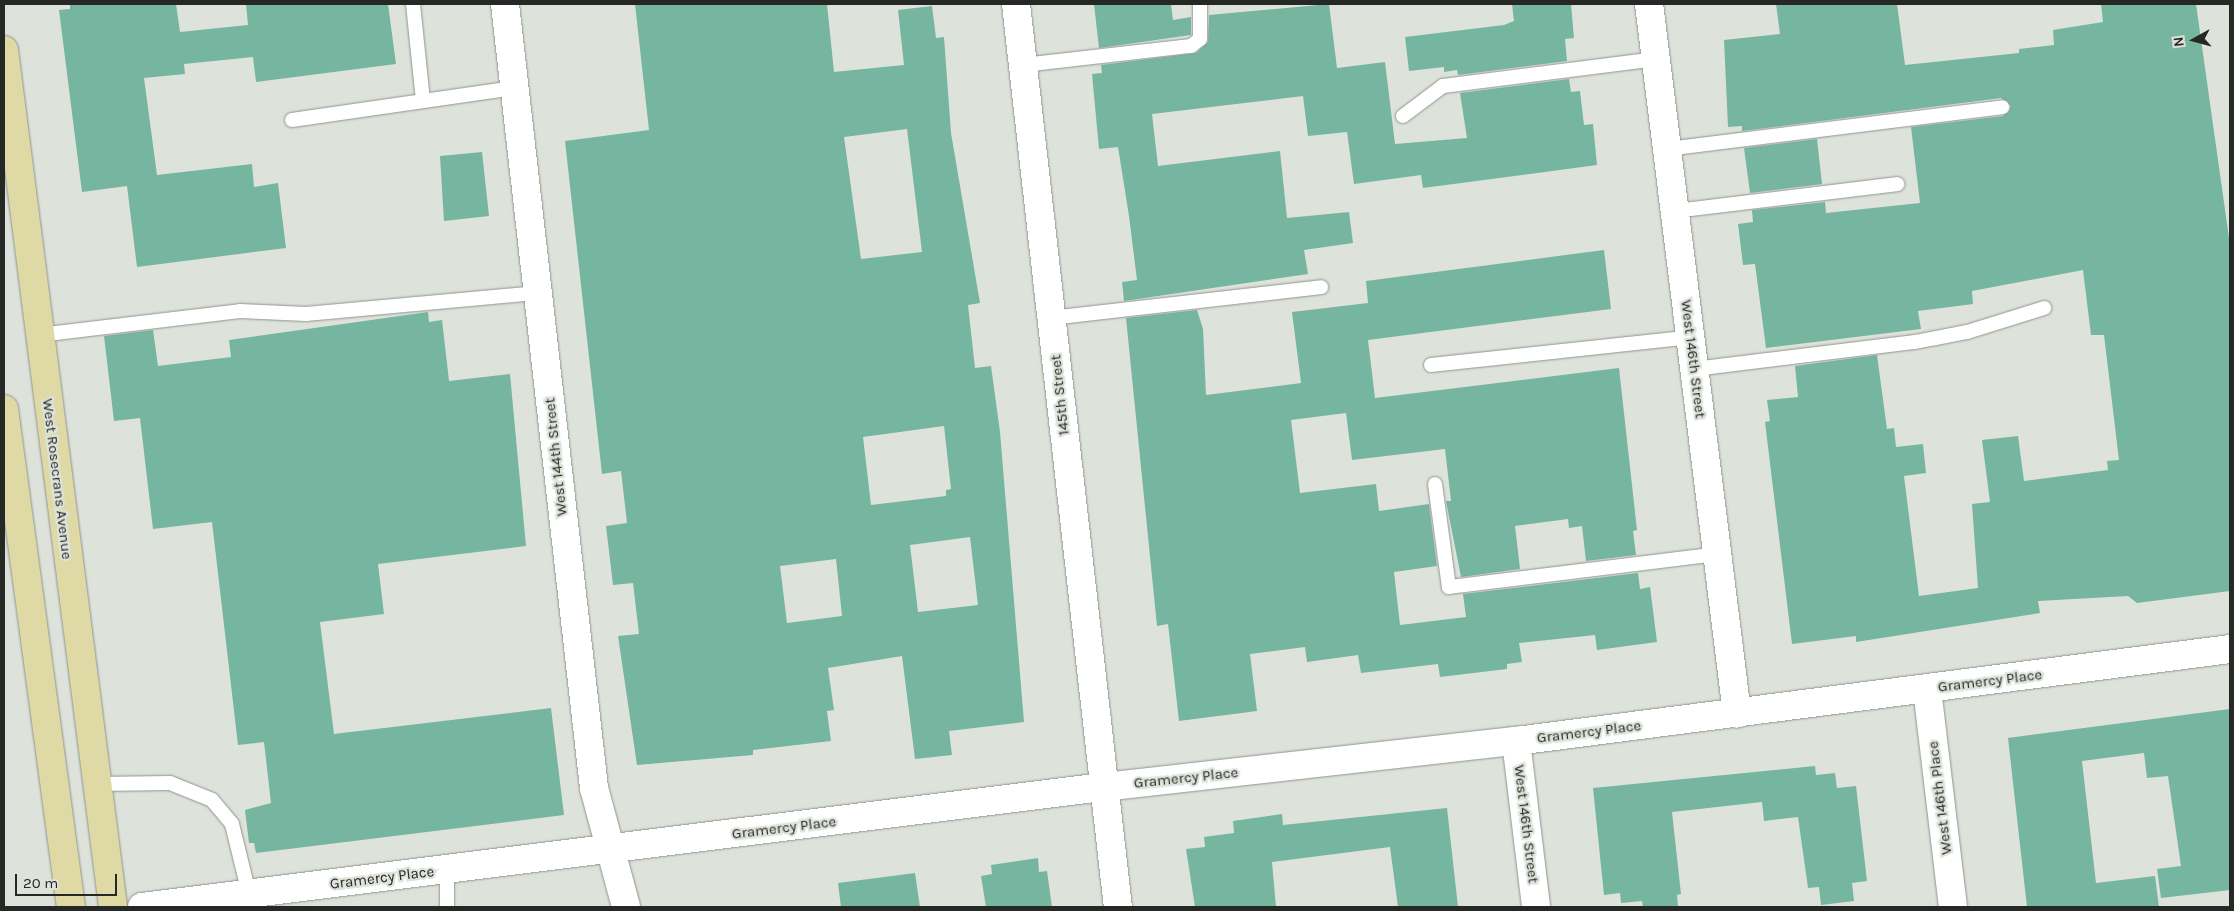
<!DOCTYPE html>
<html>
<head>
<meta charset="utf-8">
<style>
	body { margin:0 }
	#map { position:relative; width:2234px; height:911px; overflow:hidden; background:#dde3db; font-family:Karla,sans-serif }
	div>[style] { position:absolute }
	.building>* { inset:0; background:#76b59f }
	.roads { filter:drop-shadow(0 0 1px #8f958d) drop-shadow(0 0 1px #8f958d) }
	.service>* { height:14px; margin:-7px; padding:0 7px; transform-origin:7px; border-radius:7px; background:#fff }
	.minor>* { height:28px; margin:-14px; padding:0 14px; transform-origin:14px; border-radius:14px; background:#fff }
	.primary>* { height:28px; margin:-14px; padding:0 14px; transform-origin:14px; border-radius:14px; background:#ded9a5 }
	span { translate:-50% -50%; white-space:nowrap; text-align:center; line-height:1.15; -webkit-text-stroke:4.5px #dde3db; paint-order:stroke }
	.street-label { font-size:15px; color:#262825 }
	.frame { position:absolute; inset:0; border:5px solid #262825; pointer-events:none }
	.north { position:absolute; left:2169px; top:15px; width:50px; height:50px; -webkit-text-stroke:4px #dde3db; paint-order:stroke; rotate:263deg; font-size:14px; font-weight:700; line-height:20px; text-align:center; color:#262825 }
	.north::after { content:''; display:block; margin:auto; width:18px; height:22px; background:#262825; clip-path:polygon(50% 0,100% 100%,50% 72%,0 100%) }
	.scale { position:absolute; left:15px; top:874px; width:102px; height:22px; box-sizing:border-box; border:2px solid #262825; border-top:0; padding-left:6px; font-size:15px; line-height:18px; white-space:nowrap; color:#262825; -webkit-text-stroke:4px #dde3db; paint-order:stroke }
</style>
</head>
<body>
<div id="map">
	<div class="building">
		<div style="clip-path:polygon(70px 4px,176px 4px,180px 32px,248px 25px,246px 4px,388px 4px,396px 64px,256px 82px,253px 57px,184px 64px,185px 74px,144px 78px,157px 175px,252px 164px,254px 187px,278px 183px,286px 248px,137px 267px,127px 186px,82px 192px,59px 10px,70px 9px)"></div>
		<div style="clip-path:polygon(evenodd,635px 4px,827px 4px,834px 72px,904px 65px,898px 10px,932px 6px,936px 38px,944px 37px,951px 133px,980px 303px,968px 305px,975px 368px,991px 366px,1000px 432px,1024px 722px,949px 731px,952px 755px,915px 759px,902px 656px,828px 668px,834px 710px,827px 711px,831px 741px,753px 750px,753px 755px,637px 765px,618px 636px,639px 634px,633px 583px,613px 585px,606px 526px,627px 523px,621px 471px,602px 474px,565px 141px,649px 130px,635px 4px,907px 129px,922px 252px,861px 259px,844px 137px,907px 129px,635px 4px,944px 426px,951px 489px,946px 490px,946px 496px,871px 505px,863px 437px,944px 426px,635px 4px,970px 537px,978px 605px,918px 612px,910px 545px,970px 537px,635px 4px,836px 559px,842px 616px,787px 623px,780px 566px,836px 559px)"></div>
		<div style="clip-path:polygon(1094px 4px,1171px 4px,1173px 20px,1191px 17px,1191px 35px,1099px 48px)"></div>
		<div style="clip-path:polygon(1329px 4px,1337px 68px,1385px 62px,1395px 144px,1467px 138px,1460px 93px,1569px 79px,1571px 92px,1580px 91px,1584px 125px,1593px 124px,1597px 165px,1423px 188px,1421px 175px,1354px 184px,1347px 132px,1308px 136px,1303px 96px,1152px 114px,1158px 166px,1280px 151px,1287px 218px,1349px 212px,1353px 243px,1304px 250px,1308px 274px,1124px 301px,1122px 282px,1137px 280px,1129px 216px,1118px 147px,1099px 149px,1092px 74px,1102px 73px,1101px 65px,1196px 53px,1208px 42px,1209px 15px)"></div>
		<div style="clip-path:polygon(1512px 4px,1571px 4px,1574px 38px,1565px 39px,1567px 61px,1458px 75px,1457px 70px,1444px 72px,1444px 67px,1409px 71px,1405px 37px,1504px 25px,1514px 21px)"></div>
		<div style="clip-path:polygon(1776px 4px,1897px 4px,1905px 65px,2019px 53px,2019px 49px,2054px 45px,2053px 30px,2103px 22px,2101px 4px,2196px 4px,2230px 245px,2230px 591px,2137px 603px,2128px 596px,2038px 601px,2040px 613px,1856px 642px,1856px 636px,1792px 644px,1765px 422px,1770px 421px,1767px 400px,1798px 397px,1795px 366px,1877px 355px,1887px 429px,1894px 428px,1896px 447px,1923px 444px,1926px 473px,1904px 476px,1919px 596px,1978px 588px,1972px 504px,1990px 502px,1982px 440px,2018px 436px,2024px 481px,2108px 470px,2107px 461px,2119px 460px,2104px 335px,2091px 335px,2083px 270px,1972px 291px,1973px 304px,1918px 311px,1921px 329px,1766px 348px,1755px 264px,1743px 265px,1738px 224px,1753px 222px,1752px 210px,1825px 202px,1826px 213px,1920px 203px,1911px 127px,2003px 116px,2011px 106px,2001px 98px,1742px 131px,1742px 126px,1728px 127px,1724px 40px,1780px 34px)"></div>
		<div style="clip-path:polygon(1817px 139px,1822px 184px,1750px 193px,1744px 148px)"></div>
		<div style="clip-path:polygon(482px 152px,489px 216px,444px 221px,440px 156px)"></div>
		<div style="clip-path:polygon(1604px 250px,1611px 309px,1368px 340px,1375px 398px,1619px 368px,1637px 530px,1633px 531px,1636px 555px,1586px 561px,1582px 526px,1569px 528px,1568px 519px,1515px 526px,1520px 569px,1461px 577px,1446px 501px,1451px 501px,1445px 449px,1352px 460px,1346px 413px,1291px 420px,1300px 493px,1376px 484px,1379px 511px,1429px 504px,1437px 566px,1394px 572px,1400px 625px,1466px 617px,1463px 594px,1638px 573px,1640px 589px,1650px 587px,1657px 642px,1597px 650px,1595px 635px,1519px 643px,1522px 662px,1507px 664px,1507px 669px,1440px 677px,1438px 664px,1361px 673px,1358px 655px,1307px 662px,1305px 647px,1250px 654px,1257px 711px,1179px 721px,1168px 624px,1157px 626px,1126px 318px,1197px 310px,1203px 329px,1206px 395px,1301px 383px,1292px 312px,1368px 303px,1366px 281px)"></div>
		<div style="clip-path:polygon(428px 312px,429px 322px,442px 320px,449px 381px,510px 374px,526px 546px,378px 564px,384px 614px,320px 622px,334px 734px,551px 708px,564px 815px,256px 853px,254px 843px,249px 843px,245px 810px,271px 803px,264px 742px,238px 745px,212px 522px,153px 529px,140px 418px,114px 421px,104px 336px,153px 330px,158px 366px,231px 357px,229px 340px)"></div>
		<div style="clip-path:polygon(2230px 709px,2230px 890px,2161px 898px,2157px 869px,2181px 866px,2168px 776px,2147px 778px,2144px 753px,2082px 761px,2096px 883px,2155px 876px,2159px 907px,2027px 907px,2008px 738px)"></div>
		<div style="clip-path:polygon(1815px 766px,1816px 775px,1835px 773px,1837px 788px,1856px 786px,1867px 881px,1852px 883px,1854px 901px,1821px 905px,1819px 887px,1808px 888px,1798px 817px,1764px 821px,1762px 802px,1672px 812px,1681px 894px,1677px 895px,1678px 907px,1643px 907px,1642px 901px,1621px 903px,1620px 893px,1604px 895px,1593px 788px)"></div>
		<div style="clip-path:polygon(1447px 808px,1458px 907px,1398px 907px,1390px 847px,1272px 862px,1276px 907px,1195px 907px,1186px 849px,1205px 847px,1204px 837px,1234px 833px,1233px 821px,1282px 814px,1283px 825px)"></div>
		<div style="clip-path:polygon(1038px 858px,1039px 872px,1047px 871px,1052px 907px,986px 907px,981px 876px,992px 874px,991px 865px)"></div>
		<div style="clip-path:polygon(915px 873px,920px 907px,841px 907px,838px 883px)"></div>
	</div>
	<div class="roads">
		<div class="service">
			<div style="left:413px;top:4px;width:97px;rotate:84.1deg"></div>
			<div style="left:1023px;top:65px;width:169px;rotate:-6.5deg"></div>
			<div style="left:1191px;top:46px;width:11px;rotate:-38deg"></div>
			<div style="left:1200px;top:39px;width:35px;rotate:-90deg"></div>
			<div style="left:1403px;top:116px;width:50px;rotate:-36.9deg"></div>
			<div style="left:1443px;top:86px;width:215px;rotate:-7.2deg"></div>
			<div style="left:292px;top:120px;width:224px;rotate:-8.2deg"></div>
			<div style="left:1667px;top:149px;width:338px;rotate:-7.1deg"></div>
			<div style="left:1675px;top:211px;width:224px;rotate:-6.9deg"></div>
			<div style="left:1051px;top:318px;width:272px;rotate:-6.5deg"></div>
			<div style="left:39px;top:335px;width:202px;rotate:-6.8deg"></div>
			<div style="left:240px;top:311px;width:66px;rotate:2.6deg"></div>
			<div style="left:306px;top:314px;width:233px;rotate:-5.2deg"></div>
			<div style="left:1431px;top:365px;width:262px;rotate:-6.1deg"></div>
			<div style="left:1694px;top:369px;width:223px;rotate:-7deg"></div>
			<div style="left:1915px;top:342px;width:53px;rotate:-10.9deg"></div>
			<div style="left:1967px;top:332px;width:81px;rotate:-17.3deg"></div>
			<div style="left:1435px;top:484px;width:104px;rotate:82.3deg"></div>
			<div style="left:1449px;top:587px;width:271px;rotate:-7deg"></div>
			<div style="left:97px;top:784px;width:73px;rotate:-0.8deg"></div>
			<div style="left:170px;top:783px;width:45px;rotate:22deg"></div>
			<div style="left:212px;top:800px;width:31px;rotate:50deg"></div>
			<div style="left:232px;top:824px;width:72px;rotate:76.3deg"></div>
			<div style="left:447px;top:870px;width:37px;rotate:90deg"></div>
		</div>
		<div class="minor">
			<div style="left:505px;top:4px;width:789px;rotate:83.52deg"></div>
			<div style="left:594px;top:788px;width:123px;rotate:74.9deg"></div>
			<div style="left:1016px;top:4px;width:909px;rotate:83.56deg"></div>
			<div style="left:1649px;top:4px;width:715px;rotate:82.93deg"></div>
			<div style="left:1927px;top:689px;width:220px;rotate:83.2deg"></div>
			<div style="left:1516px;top:741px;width:167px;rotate:83.1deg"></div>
			<div style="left:142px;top:907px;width:968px;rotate:-7.12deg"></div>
			<div style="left:1103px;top:787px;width:416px;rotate:-6.4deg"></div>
			<div style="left:1516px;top:741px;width:720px;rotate:-7.34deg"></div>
		</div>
		<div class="primary">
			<div style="left:4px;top:50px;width:864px;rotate:82.75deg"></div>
			<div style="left:4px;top:409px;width:502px;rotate:82.34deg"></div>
		</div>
	</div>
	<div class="street-label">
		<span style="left:1693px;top:359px;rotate:83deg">West 146th Street</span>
		<span style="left:1060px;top:395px;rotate:-96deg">145th Street</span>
		<span style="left:556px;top:457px;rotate:-96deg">West 144th Street</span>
		<span style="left:57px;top:479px;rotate:83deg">West Rosecrans Avenue</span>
		<span style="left:1990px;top:681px;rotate:-7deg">Gramercy Place</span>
		<span style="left:1589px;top:732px;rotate:-7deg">Gramercy Place</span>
		<span style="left:1186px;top:778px;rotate:-6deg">Gramercy Place</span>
		<span style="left:1940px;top:798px;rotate:-97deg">West 146th Place</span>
		<span style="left:1526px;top:824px;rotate:83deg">West 146th Street</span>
		<span style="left:784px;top:828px;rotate:-7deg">Gramercy Place</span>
		<span style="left:382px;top:878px;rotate:-7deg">Gramercy Place</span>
	</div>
	<div class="frame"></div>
	<div class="north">N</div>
	<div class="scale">20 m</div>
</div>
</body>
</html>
